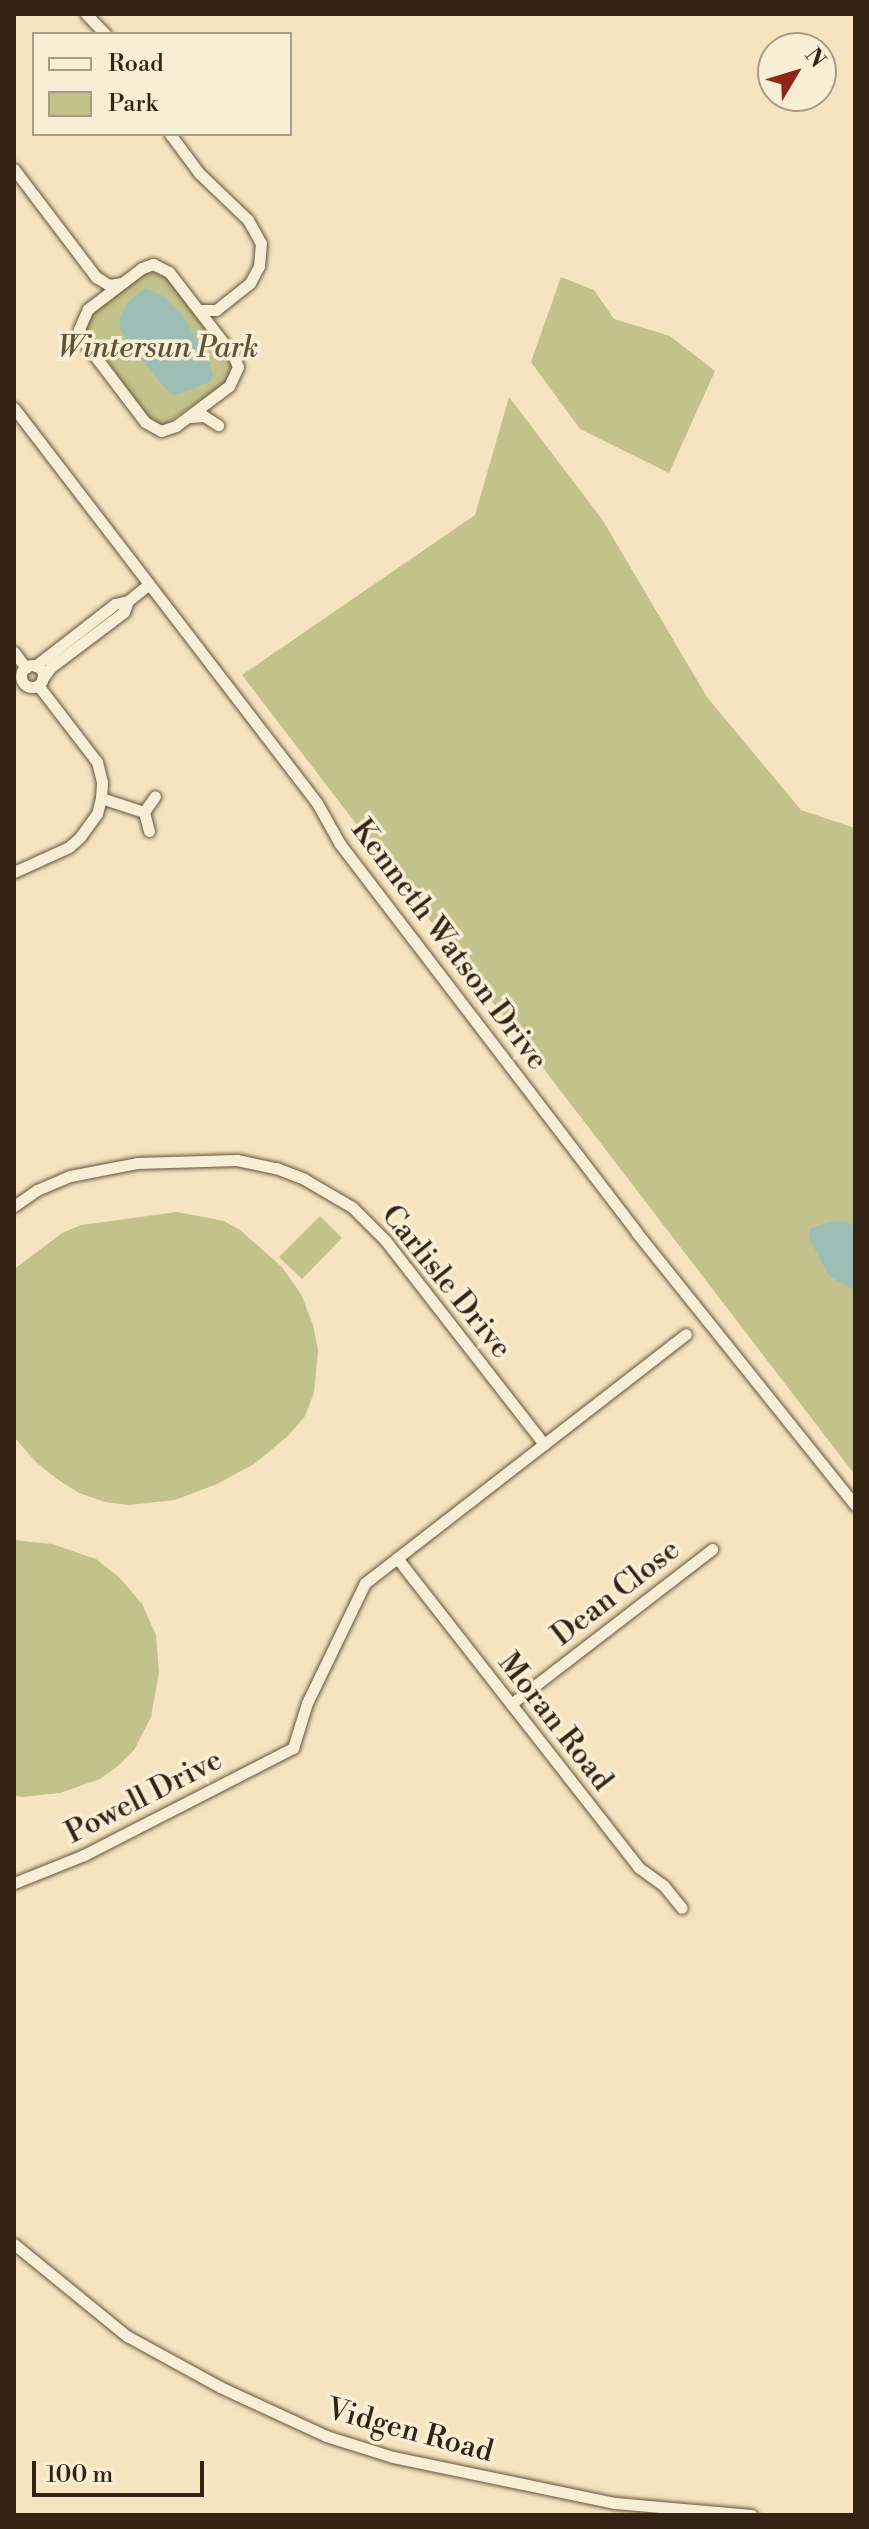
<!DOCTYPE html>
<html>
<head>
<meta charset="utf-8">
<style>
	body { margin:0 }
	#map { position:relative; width:869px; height:2529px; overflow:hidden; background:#f5e4bf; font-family:"Libre Bodoni",serif }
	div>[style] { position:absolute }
	.green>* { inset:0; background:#c4c28c }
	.water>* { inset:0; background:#9cbeb4 }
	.roads { filter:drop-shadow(0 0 2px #64533e) drop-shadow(0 0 2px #64533e) }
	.street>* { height:11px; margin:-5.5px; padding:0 5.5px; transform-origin:5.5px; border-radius:5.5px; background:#f8edd5 }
	.street>.ring { margin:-5.5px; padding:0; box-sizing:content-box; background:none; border:11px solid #f8edd5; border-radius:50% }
	span { translate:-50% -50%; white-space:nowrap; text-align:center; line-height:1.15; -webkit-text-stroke:7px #f8edd5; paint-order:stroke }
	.park-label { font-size:30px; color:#5e5337; font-style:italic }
	.street-label { font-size:30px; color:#332313 }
	.frame { position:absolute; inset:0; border:16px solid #332313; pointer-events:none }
	.legend { position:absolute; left:32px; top:32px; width:260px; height:104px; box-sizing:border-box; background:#f8edd5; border:2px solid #a99c87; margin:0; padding:10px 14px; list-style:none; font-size:24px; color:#332313 }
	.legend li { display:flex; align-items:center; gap:16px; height:40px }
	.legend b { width:40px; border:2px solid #a99c87 }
	.north { position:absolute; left:757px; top:32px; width:80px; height:80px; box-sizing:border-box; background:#f8edd5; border:2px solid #a99c87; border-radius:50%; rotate:52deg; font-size:22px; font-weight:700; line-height:32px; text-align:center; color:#332313 }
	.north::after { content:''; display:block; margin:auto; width:28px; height:36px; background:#8f2418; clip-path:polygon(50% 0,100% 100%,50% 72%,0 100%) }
	.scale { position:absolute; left:32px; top:2461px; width:172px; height:36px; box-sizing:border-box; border:4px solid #332313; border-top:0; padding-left:10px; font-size:24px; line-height:28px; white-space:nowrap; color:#332313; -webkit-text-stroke:6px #f8edd5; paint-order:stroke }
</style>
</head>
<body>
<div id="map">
	<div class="green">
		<div style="clip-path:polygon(159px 271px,168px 277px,233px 366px,226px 382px,162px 427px,150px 420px,85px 330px,89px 317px,111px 298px,145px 274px)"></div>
		<div style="clip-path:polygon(561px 277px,594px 290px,614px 319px,670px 336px,715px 371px,669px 473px,580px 429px,531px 362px)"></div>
		<div style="clip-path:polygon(509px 397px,602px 519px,707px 697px,801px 810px,855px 828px,855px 1475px,242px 675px,475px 515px)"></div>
		<div style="clip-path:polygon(177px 1212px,224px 1221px,240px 1230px,282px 1267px,301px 1294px,313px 1325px,318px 1350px,314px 1393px,305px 1416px,288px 1436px,254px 1464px,217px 1484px,175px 1500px,130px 1505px,105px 1502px,79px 1493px,57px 1479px,36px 1462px,14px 1437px,14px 1269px,62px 1233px,81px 1225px)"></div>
		<div style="clip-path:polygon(320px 1216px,342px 1238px,302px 1279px,279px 1257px)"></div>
		<div style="clip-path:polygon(14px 1540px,52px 1544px,96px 1559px,119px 1577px,142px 1604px,156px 1635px,159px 1672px,151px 1717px,134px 1750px,118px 1766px,100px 1779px,60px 1793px,22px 1797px,14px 1796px)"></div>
	</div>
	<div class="water">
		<div style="clip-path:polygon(146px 288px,165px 297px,183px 315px,210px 364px,213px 375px,210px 382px,176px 395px,170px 394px,132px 348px,120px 329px,120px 317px,128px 302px)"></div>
		<div style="clip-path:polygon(844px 1221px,855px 1226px,855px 1287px,852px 1289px,829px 1276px,809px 1238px,810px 1229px,829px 1222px)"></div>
	</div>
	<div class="roads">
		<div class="street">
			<div style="left:86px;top:14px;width:28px;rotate:46deg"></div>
			<div style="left:170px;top:134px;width:49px;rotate:53.4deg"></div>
			<div style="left:199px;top:173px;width:68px;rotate:43.8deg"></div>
			<div style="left:248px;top:220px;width:26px;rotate:61deg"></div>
			<div style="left:261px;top:243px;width:23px;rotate:95deg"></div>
			<div style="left:259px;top:266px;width:19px;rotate:118deg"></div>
			<div style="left:250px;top:283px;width:43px;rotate:141.5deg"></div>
			<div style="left:216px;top:310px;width:17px;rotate:180deg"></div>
			<div style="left:14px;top:169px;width:136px;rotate:52.8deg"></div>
			<div style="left:96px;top:277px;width:15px;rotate:32deg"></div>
			<div style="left:109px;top:285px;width:12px;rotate:-9deg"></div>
			<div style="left:153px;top:264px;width:18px;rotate:27deg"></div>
			<div style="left:169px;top:272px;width:105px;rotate:52.4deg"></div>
			<div style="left:233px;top:355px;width:13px;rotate:67deg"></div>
			<div style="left:238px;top:367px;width:21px;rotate:115deg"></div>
			<div style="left:229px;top:386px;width:66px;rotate:143deg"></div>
			<div style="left:176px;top:426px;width:16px;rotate:162deg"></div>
			<div style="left:161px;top:431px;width:18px;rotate:-151deg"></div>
			<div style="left:145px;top:422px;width:99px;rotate:-127.2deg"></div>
			<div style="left:85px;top:343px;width:15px;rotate:-113deg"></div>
			<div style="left:79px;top:329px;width:22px;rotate:-66deg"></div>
			<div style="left:88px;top:309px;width:68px;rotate:-37.2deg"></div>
			<div style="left:142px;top:268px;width:12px;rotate:-20deg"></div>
			<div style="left:14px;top:408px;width:498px;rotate:52.5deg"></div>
			<div style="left:317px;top:803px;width:47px;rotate:60.7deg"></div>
			<div style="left:340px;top:844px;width:489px;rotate:52.6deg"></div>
			<div style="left:637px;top:1233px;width:349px;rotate:51.3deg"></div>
			<div style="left:190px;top:417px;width:14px;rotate:-4deg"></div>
			<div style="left:204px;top:416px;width:17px;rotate:33deg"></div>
			<div style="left:14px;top:652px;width:20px;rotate:53deg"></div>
			<div class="ring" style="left:21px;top:665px;width:11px;height:11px"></div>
			<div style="left:35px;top:666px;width:101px;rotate:-37.8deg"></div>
			<div style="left:115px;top:604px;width:13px;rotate:-13deg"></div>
			<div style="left:128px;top:601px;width:26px;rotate:-39deg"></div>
			<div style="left:42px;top:679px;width:15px;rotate:-53deg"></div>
			<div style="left:51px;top:667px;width:91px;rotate:-37deg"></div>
			<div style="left:124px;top:612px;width:12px;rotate:-70deg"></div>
			<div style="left:101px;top:798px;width:45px;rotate:18deg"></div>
			<div style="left:149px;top:831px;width:20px;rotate:-105deg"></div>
			<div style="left:144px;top:812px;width:19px;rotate:-55deg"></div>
			<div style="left:14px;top:872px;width:60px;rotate:-24.4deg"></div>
			<div style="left:69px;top:847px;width:15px;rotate:-42deg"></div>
			<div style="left:80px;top:837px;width:29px;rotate:-54deg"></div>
			<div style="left:97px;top:814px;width:16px;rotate:-76deg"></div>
			<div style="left:101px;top:798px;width:16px;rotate:-86deg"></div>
			<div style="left:102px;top:782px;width:21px;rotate:-104deg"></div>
			<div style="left:97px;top:762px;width:97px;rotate:-127.5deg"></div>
			<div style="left:14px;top:1206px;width:28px;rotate:-35deg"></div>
			<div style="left:37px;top:1190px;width:36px;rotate:-23deg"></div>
			<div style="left:70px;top:1176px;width:68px;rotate:-11deg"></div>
			<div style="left:137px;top:1163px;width:100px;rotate:-1.7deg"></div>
			<div style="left:237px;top:1160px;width:40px;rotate:12deg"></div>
			<div style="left:276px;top:1168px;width:30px;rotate:21deg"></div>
			<div style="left:304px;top:1179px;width:56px;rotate:30.3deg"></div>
			<div style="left:352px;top:1207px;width:47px;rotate:45deg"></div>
			<div style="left:385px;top:1240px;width:259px;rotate:52.1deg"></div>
			<div style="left:397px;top:1558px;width:392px;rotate:52deg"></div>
			<div style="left:638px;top:1867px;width:32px;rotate:36deg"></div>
			<div style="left:664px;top:1886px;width:28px;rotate:51deg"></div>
			<div style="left:511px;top:1704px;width:254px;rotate:-37.6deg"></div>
			<div style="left:14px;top:1883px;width:75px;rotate:-21.8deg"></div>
			<div style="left:84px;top:1855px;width:235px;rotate:-27.1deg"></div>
			<div style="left:293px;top:1748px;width:47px;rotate:-72.7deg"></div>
			<div style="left:307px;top:1703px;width:133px;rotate:-64.2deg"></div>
			<div style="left:365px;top:1583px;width:406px;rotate:-37.8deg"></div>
			<div style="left:14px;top:2244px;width:146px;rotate:39.2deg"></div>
			<div style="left:127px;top:2336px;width:106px;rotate:28.7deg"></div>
			<div style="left:220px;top:2387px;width:117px;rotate:24.8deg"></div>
			<div style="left:326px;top:2436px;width:70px;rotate:17.4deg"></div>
			<div style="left:393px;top:2457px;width:227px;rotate:11.7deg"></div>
			<div style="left:615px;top:2503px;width:137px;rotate:5deg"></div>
		</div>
	</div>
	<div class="park-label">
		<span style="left:158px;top:348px">Wintersun Park</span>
	</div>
	<div class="street-label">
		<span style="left:449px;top:945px;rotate:53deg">Kenneth Watson Drive</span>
		<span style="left:446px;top:1282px;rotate:51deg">Carlisle Drive</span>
		<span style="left:616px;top:1593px;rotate:-38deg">Dean Close</span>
		<span style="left:555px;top:1722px;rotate:52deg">Moran Road</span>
		<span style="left:144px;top:1797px;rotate:-27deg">Powell Drive</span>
		<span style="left:410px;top:2431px;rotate:15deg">Vidgen Road</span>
	</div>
	<div class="frame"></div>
	<ul class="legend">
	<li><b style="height:10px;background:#f8edd5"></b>Road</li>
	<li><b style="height:22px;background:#c4c28c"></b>Park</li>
	</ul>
	<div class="north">N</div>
	<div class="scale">100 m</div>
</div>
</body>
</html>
